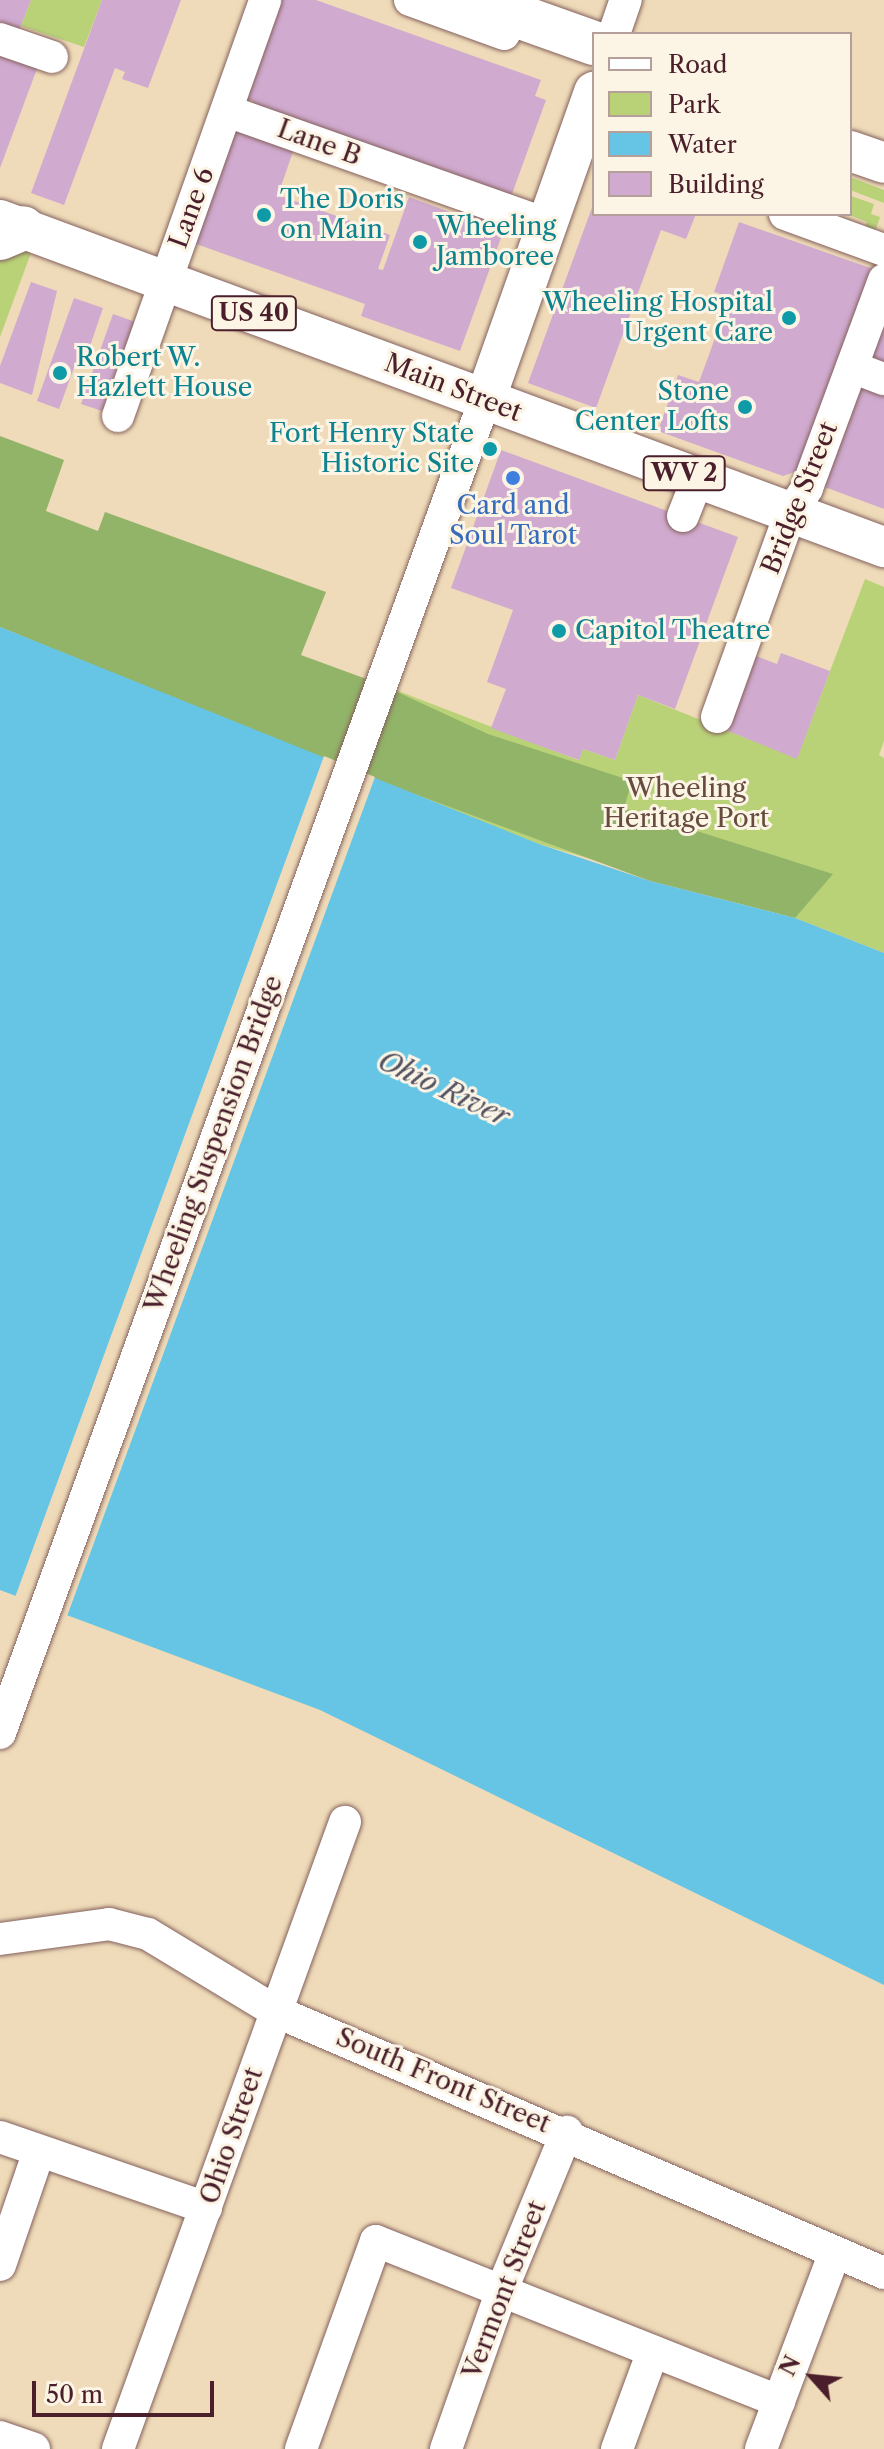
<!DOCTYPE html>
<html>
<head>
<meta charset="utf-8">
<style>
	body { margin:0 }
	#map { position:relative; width:884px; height:2449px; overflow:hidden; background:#efdbb9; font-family:"Libre Caslon Text",serif }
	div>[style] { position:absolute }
	.green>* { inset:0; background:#b9d278 }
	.forest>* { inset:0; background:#92b468 }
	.water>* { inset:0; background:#66c5e4 }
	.pier>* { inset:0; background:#efdbb9 }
	.building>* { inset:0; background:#d0aacf }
	.roads { filter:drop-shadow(0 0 2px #84615d) drop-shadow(0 0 2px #84615d) }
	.minor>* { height:32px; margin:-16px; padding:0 16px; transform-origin:16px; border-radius:16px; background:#fff }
	.major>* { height:40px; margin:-20px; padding:0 20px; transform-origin:20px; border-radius:20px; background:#fff }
	.highway>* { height:44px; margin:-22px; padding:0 22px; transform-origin:22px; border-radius:22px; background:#fff }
	.dots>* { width:22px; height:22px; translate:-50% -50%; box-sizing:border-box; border:4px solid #fcf5e5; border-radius:50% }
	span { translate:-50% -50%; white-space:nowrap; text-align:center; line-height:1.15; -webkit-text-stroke:6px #fcf5e5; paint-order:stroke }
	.shield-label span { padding:2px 6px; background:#fcf5e5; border:2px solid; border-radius:6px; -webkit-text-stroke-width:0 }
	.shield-label { font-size:24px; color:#4a1f2b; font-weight:700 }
	.street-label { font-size:26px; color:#4a1f2b }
	.culture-label { font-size:26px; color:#0d838f }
	.left { translate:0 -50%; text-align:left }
	.right { translate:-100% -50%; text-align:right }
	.shop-label { font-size:26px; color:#366cbe }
	.park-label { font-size:26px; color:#664c3e }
	.water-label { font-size:28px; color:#525162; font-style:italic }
	.legend { position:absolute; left:592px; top:32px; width:260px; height:184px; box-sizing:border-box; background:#fcf5e5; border:2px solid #b59f9b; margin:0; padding:10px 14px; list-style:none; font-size:24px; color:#4a1f2b }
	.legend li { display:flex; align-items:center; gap:16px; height:40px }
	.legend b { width:40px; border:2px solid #b59f9b }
	.north { position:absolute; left:772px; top:2337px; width:80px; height:80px; -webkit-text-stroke:6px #fcf5e5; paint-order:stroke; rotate:297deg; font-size:22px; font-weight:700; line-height:32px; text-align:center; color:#4a1f2b }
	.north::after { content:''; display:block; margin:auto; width:28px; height:36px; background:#4a1f2b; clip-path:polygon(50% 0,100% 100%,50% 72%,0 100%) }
	.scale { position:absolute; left:32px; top:2381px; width:182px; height:36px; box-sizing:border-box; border:4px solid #4a1f2b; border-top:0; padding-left:10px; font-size:24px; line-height:28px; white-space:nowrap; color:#4a1f2b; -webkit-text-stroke:6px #fcf5e5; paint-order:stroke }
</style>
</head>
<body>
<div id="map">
	<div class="green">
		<div style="clip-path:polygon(31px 0,102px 0,84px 47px,21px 26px)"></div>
		<div style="clip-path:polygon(850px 177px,884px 190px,884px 203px,850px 190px)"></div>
		<div style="clip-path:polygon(851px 196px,874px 204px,871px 214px,880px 217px,874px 235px,864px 231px,867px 222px,847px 214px)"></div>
		<div style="clip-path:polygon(0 220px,38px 234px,0 337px)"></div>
		<div style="clip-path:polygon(865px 579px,884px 587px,884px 741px,879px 755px,884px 758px,884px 953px,795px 918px,539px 844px,349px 771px,380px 684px,578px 760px,583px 749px,615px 760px,638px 695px,797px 758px)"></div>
	</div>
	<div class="forest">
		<div style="clip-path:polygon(0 436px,64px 460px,46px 511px,98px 531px,105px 512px,326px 592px,301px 655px,380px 684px,488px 734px,632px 781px,624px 808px,833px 874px,795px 918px,650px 881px,334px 764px,0 627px)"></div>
	</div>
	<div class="water">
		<div style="clip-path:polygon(0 627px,539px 844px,650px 881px,795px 918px,884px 953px,884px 1985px,320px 1710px,0 1590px)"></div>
	</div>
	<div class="pier">
		<div style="clip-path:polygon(324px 756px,375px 777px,66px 1619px,14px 1600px)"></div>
	</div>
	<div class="building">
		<div style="clip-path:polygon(0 0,31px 0,17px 36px,0 29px)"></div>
		<div style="clip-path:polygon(102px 0,181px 0,148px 88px,122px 79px,125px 72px,115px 68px,64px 205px,31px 193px)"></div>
		<div style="clip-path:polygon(275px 0,316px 0,541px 80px,535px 96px,546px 100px,508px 205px,248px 113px,253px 101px,240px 97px)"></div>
		<div style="clip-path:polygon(0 55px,38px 66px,0 168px)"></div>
		<div style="clip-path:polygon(229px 119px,296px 143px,278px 195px,390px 235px,378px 269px,383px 270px,409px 197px,458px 215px,460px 207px,506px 224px,460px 351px,361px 316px,365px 304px,185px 240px)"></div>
		<div style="clip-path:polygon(594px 202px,594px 214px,696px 214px,686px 239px,661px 230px,596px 408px,528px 383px)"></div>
		<div style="clip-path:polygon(739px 222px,873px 269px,800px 470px,783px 476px,658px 431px,678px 375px,699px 382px,730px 297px,714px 292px)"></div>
		<div style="clip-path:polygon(31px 282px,57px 291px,32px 395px,0 383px,0 366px)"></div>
		<div style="clip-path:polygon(74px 298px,103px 308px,89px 349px,82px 346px,59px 409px,37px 401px)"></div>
		<div style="clip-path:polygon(113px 314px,144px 325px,130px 362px,120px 359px,102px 411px,81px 404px)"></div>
		<div style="clip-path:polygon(884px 315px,884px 374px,865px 367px)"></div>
		<div style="clip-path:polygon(861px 377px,884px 386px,884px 509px,822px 486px)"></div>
		<div style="clip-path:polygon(501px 450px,738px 537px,675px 709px,638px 695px,615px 760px,583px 749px,579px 760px,491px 728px,506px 689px,487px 682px,513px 610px,451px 588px)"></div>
		<div style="clip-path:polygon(781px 653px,830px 671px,797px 759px,728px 731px,756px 656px,777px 664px)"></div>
	</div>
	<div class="roads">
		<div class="minor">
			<div style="left:410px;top:0;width:100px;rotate:19.9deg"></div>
			<div style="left:614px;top:34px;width:36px;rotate:-71deg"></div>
			<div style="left:0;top:39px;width:55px;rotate:19.1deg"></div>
			<div style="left:227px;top:111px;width:338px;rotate:19.5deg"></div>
			<div style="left:785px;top:214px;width:105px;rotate:20deg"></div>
			<div style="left:852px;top:367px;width:34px;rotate:21deg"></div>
			<div style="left:118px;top:416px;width:441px;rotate:-70.5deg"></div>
			<div style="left:683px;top:516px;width:41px;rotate:-68.5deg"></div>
			<div style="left:717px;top:717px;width:218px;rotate:-70.2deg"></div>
			<div style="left:791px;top:512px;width:29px;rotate:-56deg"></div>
			<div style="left:807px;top:488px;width:222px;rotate:-69.7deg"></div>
			<div style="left:0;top:1733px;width:1418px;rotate:-70.01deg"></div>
			<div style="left:0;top:1939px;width:110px;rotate:-7.8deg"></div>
			<div style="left:109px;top:1924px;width:40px;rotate:14.4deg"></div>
			<div style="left:148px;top:1934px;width:149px;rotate:31.2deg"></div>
			<div style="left:275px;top:2011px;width:663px;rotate:23.28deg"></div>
			<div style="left:0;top:2137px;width:218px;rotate:19deg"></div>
			<div style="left:0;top:2265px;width:120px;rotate:-71.1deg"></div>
			<div style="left:0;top:2437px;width:36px;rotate:19deg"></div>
			<div style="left:118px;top:2449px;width:667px;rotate:-70.1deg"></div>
			<div style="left:301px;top:2449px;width:221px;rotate:-70.2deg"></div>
			<div style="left:376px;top:2241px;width:434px;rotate:21.7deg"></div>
			<div style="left:446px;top:2449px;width:172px;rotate:-70.6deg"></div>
			<div style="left:503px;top:2287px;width:168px;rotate:-67.6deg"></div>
			<div style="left:617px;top:2449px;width:104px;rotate:-69.8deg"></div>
			<div style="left:761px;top:2449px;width:210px;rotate:-69.4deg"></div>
		</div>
		<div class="major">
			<div style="left:850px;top:151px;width:36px;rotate:19deg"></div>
			<div style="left:0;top:220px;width:943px;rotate:20.3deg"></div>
			<div style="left:485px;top:400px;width:327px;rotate:-70.5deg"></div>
		</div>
		<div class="highway">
			<div style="left:473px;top:0;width:128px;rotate:19.6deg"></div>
			<div style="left:0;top:238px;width:25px;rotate:-23deg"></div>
		</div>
	</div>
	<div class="dots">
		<div style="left:264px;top:215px;background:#0f9aa8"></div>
		<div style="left:420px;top:242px;background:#0f9aa8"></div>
		<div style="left:789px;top:318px;background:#0f9aa8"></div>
		<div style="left:60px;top:373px;background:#0f9aa8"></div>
		<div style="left:745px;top:407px;background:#0f9aa8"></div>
		<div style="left:490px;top:449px;background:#0f9aa8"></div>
		<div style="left:513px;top:478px;background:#3f7fe0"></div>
		<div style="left:559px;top:631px;background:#0f9aa8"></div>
	</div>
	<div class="shield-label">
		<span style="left:254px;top:313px">US 40</span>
		<span style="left:684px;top:473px">WV 2</span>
	</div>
	<div class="street-label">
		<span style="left:319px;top:143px;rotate:20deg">Lane B</span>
		<span style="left:192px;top:208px;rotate:-70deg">Lane 6</span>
		<span style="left:453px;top:388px;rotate:21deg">Main Street</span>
		<span style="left:800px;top:498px;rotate:-68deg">Bridge Street</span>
		<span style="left:214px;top:1144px;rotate:-70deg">Wheeling Suspension Bridge</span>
		<span style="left:443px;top:2081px;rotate:23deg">South Front Street</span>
		<span style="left:232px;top:2136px;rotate:-71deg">Ohio Street</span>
		<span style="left:505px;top:2290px;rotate:-69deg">Vermont Street</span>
	</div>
	<div class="culture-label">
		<span class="left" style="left:280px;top:215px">The Doris<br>on Main</span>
		<span class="left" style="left:436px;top:242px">Wheeling<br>Jamboree</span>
		<span class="right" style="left:773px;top:318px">Wheeling Hospital<br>Urgent Care</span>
		<span class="left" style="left:76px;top:373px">Robert W.<br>Hazlett House</span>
		<span class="right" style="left:729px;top:407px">Stone<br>Center Lofts</span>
		<span class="right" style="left:474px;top:449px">Fort Henry State<br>Historic Site</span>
		<span class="left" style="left:575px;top:631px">Capitol Theatre</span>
	</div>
	<div class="shop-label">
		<span style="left:513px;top:521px">Card and<br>Soul Tarot</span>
	</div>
	<div class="park-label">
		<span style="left:686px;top:804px">Wheeling<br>Heritage Port</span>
	</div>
	<div class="water-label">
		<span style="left:444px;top:1088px;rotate:25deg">Ohio River</span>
	</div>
	<ul class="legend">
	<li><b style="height:10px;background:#fff"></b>Road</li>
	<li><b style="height:22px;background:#b9d278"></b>Park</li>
	<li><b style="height:22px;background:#66c5e4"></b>Water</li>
	<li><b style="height:22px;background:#d0aacf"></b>Building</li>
	</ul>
	<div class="north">N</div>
	<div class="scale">50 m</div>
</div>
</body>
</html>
